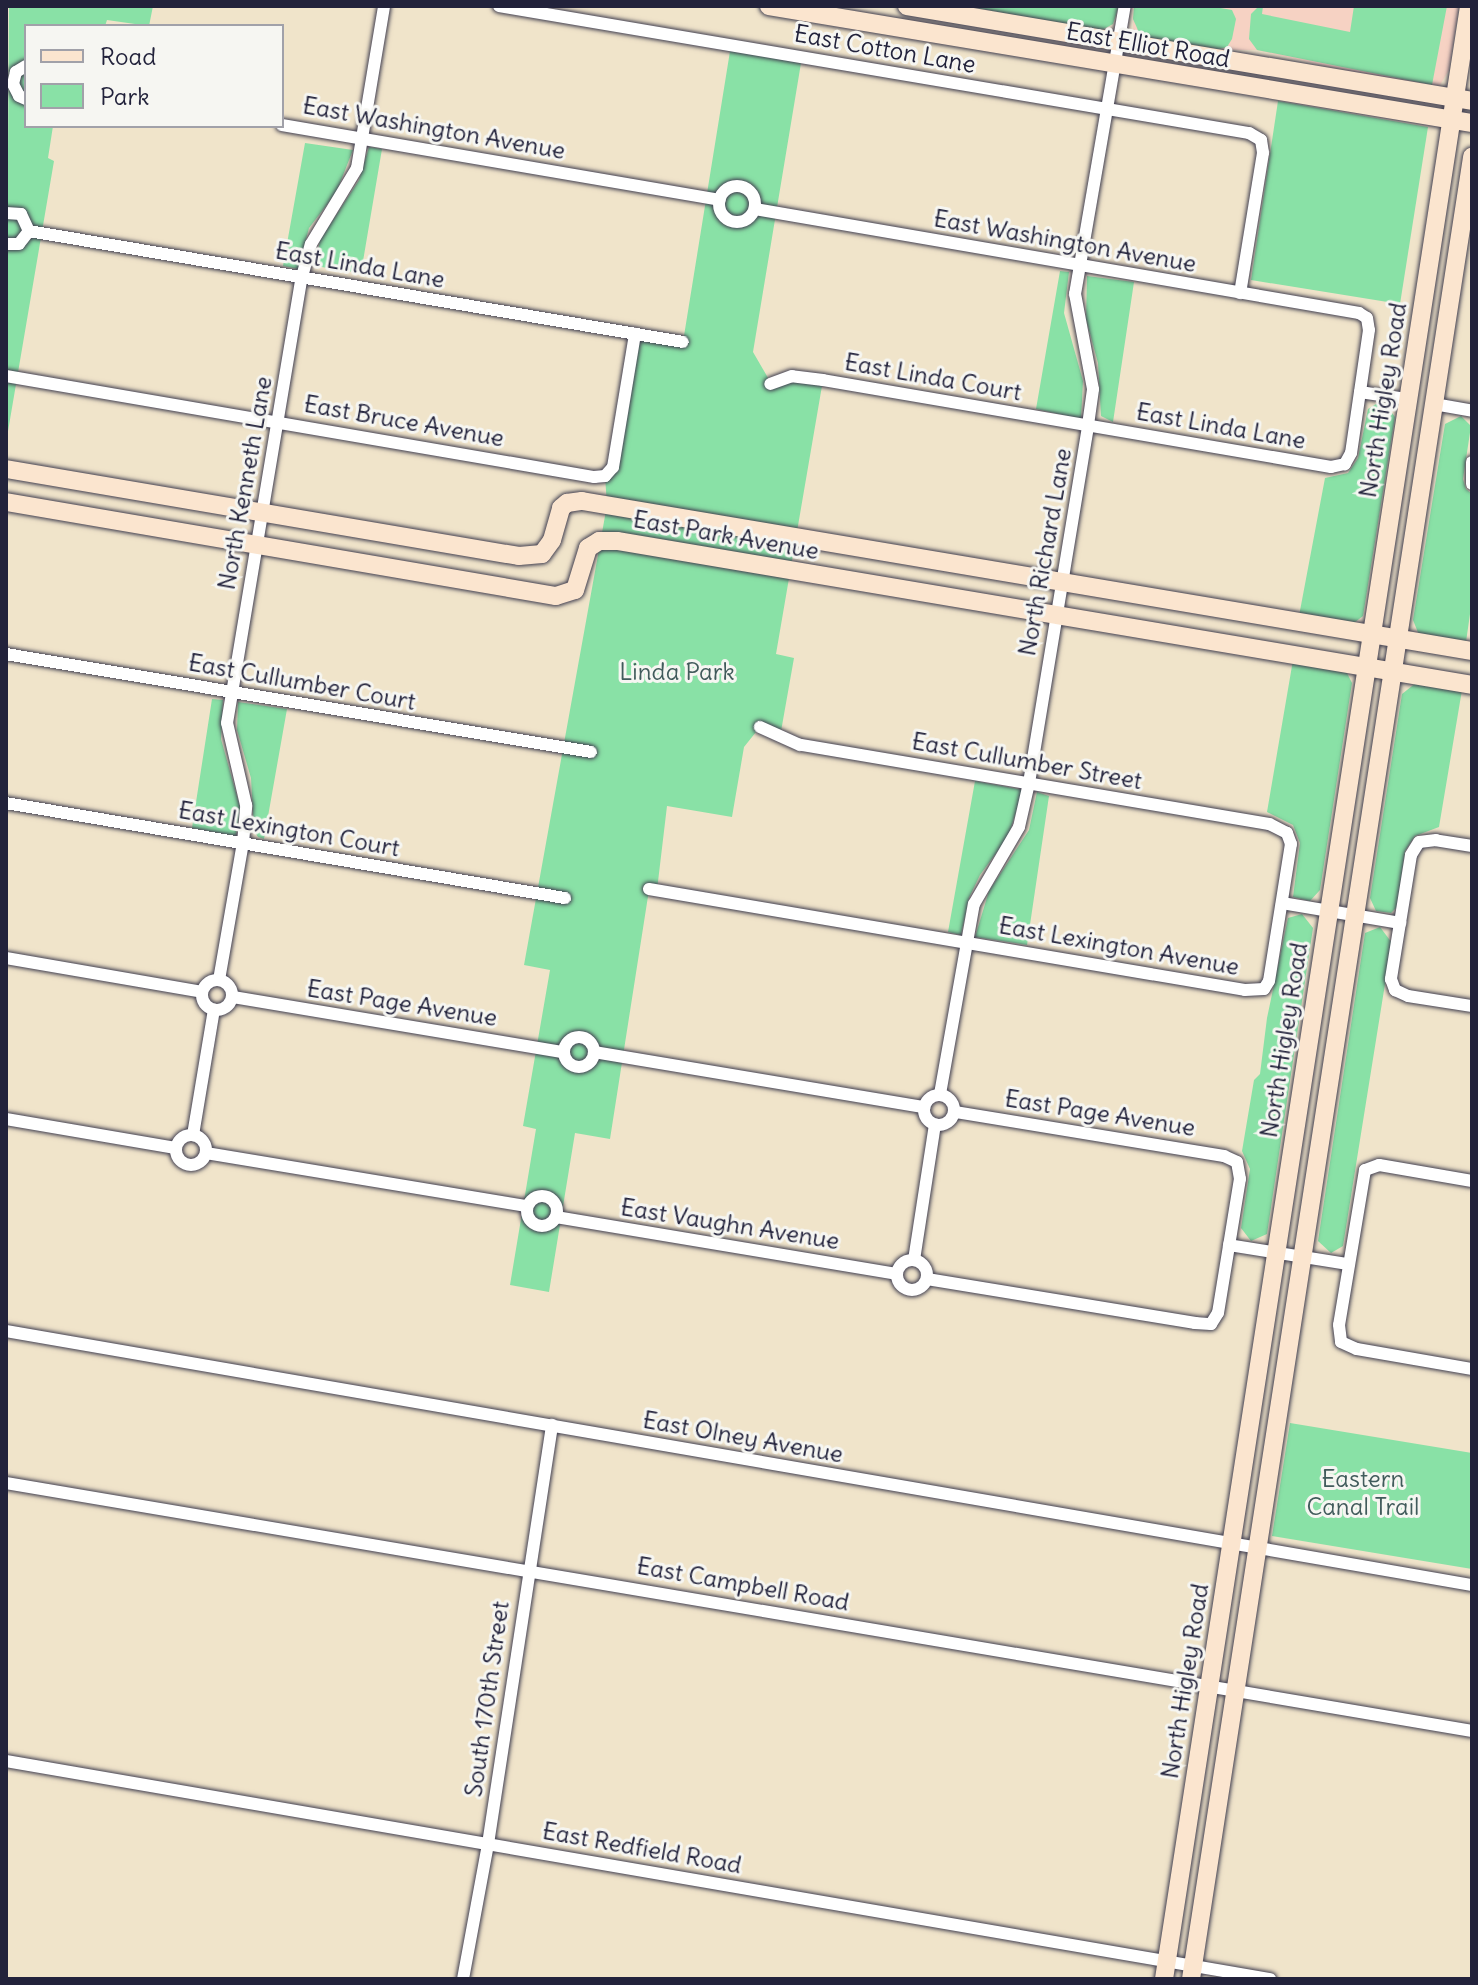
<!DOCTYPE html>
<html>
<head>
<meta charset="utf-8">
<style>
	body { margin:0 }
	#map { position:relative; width:1478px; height:1985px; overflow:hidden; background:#f0e4ca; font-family:Delius,sans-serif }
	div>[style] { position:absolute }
	.built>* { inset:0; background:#f6d2c3 }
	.green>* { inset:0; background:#89e1a6 }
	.roads { filter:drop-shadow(0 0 2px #413f50) drop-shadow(0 0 2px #413f50) }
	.street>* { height:12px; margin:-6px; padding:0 6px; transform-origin:6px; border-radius:6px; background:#fff }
	.street>.ring { margin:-6px; padding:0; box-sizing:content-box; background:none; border:12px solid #fff; border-radius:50% }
	.secondary>* { height:18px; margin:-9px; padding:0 9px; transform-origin:9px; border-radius:9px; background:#fbe5cf }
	span { translate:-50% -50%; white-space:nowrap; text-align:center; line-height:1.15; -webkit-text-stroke:6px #f6f6f2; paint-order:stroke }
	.street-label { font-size:24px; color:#22223b }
	.park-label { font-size:24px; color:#415b5b }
	.frame { position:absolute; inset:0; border:8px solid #22223b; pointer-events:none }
	.legend { position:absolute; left:24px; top:24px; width:260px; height:104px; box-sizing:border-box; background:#f6f6f2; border:2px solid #a1a1a9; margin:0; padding:10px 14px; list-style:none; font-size:24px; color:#22223b }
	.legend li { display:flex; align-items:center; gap:16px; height:40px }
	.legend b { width:40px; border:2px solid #a1a1a9 }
</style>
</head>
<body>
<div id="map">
	<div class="built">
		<div style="clip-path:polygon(1134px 6px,1459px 6px,1449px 70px,1440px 85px,1433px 86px,1371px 77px,1257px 50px,1217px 50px,1141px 37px,1133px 29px)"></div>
	</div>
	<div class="green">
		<div style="clip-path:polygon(9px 6px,153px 6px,149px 26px,107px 20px,105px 26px,26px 26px,26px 126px,53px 126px,48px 158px,54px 161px,6px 443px)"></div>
		<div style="clip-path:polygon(965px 6px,1119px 6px,1113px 24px,1100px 31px)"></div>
		<div style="clip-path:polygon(1134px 6px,1209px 6px,1232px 10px,1236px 19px,1232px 39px,1227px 47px,1217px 50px,1141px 37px,1133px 19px)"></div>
		<div style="clip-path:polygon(1259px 6px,1263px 6px,1262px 14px,1350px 32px,1354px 6px,1447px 6px,1432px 85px,1257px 50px,1249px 39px,1251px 14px)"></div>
		<div style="clip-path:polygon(731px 45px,802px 57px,753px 352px,771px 383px,823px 380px,776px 654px,794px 658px,780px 737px,760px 727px,744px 747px,732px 817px,667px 806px,657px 890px,649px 890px,610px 1139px,575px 1133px,549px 1292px,510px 1285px,536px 1129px,523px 1126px,550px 970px,524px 965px,607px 505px,605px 476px,635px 334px,683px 342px)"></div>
		<div style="clip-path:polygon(1278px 101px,1428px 127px,1400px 304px,1251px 280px)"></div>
		<div style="clip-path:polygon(305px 143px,353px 150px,336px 193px,309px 228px,298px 269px,283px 266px)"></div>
		<div style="clip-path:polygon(369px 147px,382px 149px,361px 273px,315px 266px,320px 240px,359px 180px)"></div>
		<div style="clip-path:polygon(1060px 271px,1069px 272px,1064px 313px,1083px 381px,1081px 419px,1036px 409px)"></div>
		<div style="clip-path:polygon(1087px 276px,1134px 282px,1113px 422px,1101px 416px,1098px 363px,1086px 319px)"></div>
		<div style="clip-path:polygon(1376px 404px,1387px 406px,1395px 417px,1363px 616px,1350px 626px,1299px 616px,1325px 478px,1348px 473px,1358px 458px,1368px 409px)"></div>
		<div style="clip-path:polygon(1461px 416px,1471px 426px,1463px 479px,1466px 489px,1472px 494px,1472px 600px,1466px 642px,1419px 635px,1413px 620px,1445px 424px)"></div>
		<div style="clip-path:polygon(1293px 660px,1345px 669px,1352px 683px,1320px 890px,1310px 901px,1293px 897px,1300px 843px,1293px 825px,1267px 812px)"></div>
		<div style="clip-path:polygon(1417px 682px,1462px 690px,1439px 827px,1415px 836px,1405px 851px,1397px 907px,1391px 913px,1376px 911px,1370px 898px,1402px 694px)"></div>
		<div style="clip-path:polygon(212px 699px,223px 700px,221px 739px,240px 807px,236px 836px,192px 828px)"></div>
		<div style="clip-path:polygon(238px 702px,287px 709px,264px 839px,258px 837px,254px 831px,251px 778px,237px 730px)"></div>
		<div style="clip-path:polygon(975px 781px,1023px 790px,1008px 837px,980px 875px,969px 898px,961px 935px,948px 932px)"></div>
		<div style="clip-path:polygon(1037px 792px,1049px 796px,1027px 945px,975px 937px,989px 891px,1029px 830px)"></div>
		<div style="clip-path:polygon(1302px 914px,1313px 928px,1267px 1234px,1251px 1241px,1241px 1228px,1250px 1169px,1242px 1151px,1254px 1080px,1260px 1074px,1267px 1018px,1288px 918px)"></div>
		<div style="clip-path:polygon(1380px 927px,1392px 943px,1385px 984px,1343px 1246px,1331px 1253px,1318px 1241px,1365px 933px)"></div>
		<div style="clip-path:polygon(1290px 1423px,1472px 1453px,1472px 1569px,1272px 1536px)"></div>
	</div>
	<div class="roads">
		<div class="street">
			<div style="left:499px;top:6px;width:761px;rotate:9.61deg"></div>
			<div style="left:1249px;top:133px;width:14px;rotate:30deg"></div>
			<div style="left:1261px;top:140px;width:13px;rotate:81deg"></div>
			<div style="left:1263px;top:153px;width:142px;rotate:99.3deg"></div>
			<div style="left:26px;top:66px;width:12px;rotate:149deg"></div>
			<div style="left:16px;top:72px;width:12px;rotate:104deg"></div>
			<div style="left:13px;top:84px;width:13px;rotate:63deg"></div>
			<div style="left:19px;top:96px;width:8px;rotate:23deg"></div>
			<div style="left:282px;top:125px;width:444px;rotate:9.7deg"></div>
			<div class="ring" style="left:719px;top:186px;width:24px;height:24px"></div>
			<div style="left:755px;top:209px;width:613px;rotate:9.77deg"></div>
			<div style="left:1359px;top:313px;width:9px;rotate:32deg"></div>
			<div style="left:1367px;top:318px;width:12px;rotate:81deg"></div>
			<div style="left:1369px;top:330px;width:124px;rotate:98.3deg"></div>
			<div style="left:1351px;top:453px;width:13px;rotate:119deg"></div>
			<div style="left:1345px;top:464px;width:14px;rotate:168deg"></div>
			<div style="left:1331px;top:467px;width:515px;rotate:-170.28deg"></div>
			<div style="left:823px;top:380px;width:31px;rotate:-173deg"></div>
			<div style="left:792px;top:376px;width:23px;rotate:160deg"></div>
			<div style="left:6px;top:213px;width:15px;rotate:4deg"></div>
			<div style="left:21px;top:214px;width:19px;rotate:65deg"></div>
			<div style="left:29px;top:231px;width:16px;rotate:128deg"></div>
			<div style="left:19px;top:244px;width:13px;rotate:180deg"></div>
			<div style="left:29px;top:231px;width:663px;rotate:9.63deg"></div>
			<div style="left:6px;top:376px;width:597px;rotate:9.75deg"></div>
			<div style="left:594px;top:477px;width:11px;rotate:-5deg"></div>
			<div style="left:605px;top:476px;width:12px;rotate:-48deg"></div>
			<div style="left:613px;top:467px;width:135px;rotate:-80.6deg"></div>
			<div style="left:1360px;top:392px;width:48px;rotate:8.5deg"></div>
			<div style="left:1434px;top:404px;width:39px;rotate:10deg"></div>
			<div style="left:1472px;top:462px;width:22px;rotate:90deg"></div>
			<div style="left:6px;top:654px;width:593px;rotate:9.51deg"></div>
			<div style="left:6px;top:803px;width:567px;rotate:9.65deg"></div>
			<div style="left:1472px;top:846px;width:36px;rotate:-171deg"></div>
			<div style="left:1436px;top:840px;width:17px;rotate:173deg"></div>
			<div style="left:1419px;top:842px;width:15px;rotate:122deg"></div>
			<div style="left:1411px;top:855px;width:126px;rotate:99.2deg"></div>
			<div style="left:1391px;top:979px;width:12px;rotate:70deg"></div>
			<div style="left:1395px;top:990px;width:14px;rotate:25deg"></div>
			<div style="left:1408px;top:996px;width:65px;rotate:8.9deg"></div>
			<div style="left:649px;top:889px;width:604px;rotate:9.62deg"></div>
			<div style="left:1245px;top:990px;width:19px;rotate:-3deg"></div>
			<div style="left:1264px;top:989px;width:9px;rotate:-58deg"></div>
			<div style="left:1269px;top:981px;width:139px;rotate:-80.9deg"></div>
			<div style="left:1291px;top:844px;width:12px;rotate:-110deg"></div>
			<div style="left:1287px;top:833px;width:20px;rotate:-153deg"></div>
			<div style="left:1269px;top:824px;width:476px;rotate:-170.4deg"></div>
			<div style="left:800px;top:745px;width:44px;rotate:-155.8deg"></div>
			<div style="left:1282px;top:903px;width:120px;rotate:9.6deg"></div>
			<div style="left:6px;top:958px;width:199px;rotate:9.8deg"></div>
			<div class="ring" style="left:202px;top:980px;width:18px;height:18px"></div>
			<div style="left:219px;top:980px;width:139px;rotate:-80.1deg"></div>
			<div style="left:243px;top:843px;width:38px;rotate:-85deg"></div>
			<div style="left:246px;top:805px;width:84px;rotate:-103deg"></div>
			<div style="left:227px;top:723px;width:452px;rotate:-80.5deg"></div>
			<div style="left:302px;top:277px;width:34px;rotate:-75deg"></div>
			<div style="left:311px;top:244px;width:89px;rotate:-58.8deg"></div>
			<div style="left:357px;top:168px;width:164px;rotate:-80.5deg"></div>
			<div style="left:233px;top:997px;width:335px;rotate:9.5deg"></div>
			<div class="ring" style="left:564px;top:1037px;width:18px;height:18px"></div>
			<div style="left:594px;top:1052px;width:335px;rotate:9.5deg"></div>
			<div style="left:940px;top:1094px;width:193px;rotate:-79.9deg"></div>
			<div style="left:974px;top:904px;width:89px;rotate:-59.7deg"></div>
			<div style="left:1019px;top:827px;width:45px;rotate:-77.2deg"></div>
			<div style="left:1029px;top:783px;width:363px;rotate:-80.6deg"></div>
			<div style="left:1088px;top:425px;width:36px;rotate:-82deg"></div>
			<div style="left:1093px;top:389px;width:97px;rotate:-100.7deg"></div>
			<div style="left:1075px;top:294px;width:292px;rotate:-80.2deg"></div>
			<div class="ring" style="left:924px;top:1095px;width:18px;height:18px"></div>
			<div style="left:6px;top:1119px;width:172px;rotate:9.7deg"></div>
			<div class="ring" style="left:176px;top:1135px;width:18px;height:18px"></div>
			<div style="left:193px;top:1135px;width:127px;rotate:-80.5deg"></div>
			<div style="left:206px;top:1153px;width:325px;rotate:9.4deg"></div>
			<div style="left:1472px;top:1181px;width:94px;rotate:-170.2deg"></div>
			<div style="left:1379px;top:1165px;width:15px;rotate:160deg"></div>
			<div style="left:1365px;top:1170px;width:157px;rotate:99.5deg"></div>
			<div style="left:1339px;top:1325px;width:17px;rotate:83deg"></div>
			<div style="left:1341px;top:1342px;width:17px;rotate:24deg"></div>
			<div style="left:1357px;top:1349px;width:117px;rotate:9.9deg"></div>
			<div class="ring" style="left:527px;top:1196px;width:18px;height:18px"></div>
			<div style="left:556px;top:1217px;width:345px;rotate:9.5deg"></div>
			<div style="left:1229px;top:1245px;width:121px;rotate:9.1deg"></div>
			<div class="ring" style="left:897px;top:1260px;width:18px;height:18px"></div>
			<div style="left:914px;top:1260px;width:137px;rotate:-81.2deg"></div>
			<div style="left:927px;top:1279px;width:272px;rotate:9.3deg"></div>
			<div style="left:1195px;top:1323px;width:16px;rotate:4deg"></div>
			<div style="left:1211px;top:1324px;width:13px;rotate:-58deg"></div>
			<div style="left:1218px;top:1313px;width:136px;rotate:-80.7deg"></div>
			<div style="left:1240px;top:1179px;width:17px;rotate:-100deg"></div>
			<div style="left:1237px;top:1162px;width:14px;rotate:-155deg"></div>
			<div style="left:1224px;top:1156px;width:273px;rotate:-170.7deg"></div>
			<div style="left:6px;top:1331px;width:1488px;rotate:9.83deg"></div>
			<div style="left:6px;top:1483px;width:1487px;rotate:9.6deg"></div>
			<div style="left:6px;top:1761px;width:1283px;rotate:9.79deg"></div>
			<div style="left:463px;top:1979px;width:137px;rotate:-79.5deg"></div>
			<div style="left:488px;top:1844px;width:424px;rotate:-81.3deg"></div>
		</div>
		<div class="secondary">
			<div style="left:769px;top:6px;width:713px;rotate:9.45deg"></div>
			<div style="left:907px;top:6px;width:573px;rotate:9.54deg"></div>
			<div style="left:6px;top:469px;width:520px;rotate:9.63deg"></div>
			<div style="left:519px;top:556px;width:23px;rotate:-5deg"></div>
			<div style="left:542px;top:554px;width:17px;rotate:-54deg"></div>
			<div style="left:552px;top:540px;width:33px;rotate:-74deg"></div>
			<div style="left:561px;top:508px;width:8px;rotate:-40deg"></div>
			<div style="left:567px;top:503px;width:15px;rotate:-8deg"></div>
			<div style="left:582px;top:501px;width:903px;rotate:9.57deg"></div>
			<div style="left:6px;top:502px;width:558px;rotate:9.7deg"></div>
			<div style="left:556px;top:596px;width:20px;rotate:-18deg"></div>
			<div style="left:575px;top:590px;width:44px;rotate:-72.8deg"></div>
			<div style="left:588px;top:548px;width:13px;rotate:-32deg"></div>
			<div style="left:599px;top:541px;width:18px"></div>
			<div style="left:617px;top:541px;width:867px;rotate:9.56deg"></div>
			<div style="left:1164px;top:1979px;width:1996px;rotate:-81.21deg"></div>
			<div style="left:1191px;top:1979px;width:1844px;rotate:-81.23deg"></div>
		</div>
	</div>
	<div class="street-label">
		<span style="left:1148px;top:45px;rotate:10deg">East Elliot Road</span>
		<span style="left:885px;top:49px;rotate:10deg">East Cotton Lane</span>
		<span style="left:434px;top:128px;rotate:10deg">East Washington Avenue</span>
		<span style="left:1065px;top:241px;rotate:10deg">East Washington Avenue</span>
		<span style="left:360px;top:265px;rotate:10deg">East Linda Lane</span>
		<span style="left:933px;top:377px;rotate:10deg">East Linda Court</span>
		<span style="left:1383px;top:400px;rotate:-81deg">North Higley Road</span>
		<span style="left:404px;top:421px;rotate:10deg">East Bruce Avenue</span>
		<span style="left:1221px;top:426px;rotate:10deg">East Linda Lane</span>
		<span style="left:245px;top:483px;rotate:-80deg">North Kenneth Lane</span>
		<span style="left:726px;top:535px;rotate:10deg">East Park Avenue</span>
		<span style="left:1045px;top:552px;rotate:-80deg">North Richard Lane</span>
		<span style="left:302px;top:682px;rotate:10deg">East Cullumber Court</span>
		<span style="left:1027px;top:761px;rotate:10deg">East Cullumber Street</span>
		<span style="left:289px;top:829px;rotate:10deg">East Lexington Court</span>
		<span style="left:1119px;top:946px;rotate:10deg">East Lexington Avenue</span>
		<span style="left:402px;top:1003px;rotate:9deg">East Page Avenue</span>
		<span style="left:1284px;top:1040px;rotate:-81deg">North Higley Road</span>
		<span style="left:1100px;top:1113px;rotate:9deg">East Page Avenue</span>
		<span style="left:730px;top:1224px;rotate:9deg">East Vaughn Avenue</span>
		<span style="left:743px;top:1437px;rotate:10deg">East Olney Avenue</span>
		<span style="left:743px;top:1584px;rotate:10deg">East Campbell Road</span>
		<span style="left:1185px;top:1681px;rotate:-81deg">North Higley Road</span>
		<span style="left:487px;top:1699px;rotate:-82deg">South 170th Street</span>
		<span style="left:642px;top:1848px;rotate:10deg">East Redfield Road</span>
	</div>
	<div class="park-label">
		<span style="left:677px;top:672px">Linda Park</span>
		<span style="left:1363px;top:1493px">Eastern<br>Canal Trail</span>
	</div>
	<div class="frame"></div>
	<ul class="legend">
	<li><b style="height:10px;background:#fbe5cf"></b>Road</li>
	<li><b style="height:22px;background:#89e1a6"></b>Park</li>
	</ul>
</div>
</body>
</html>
